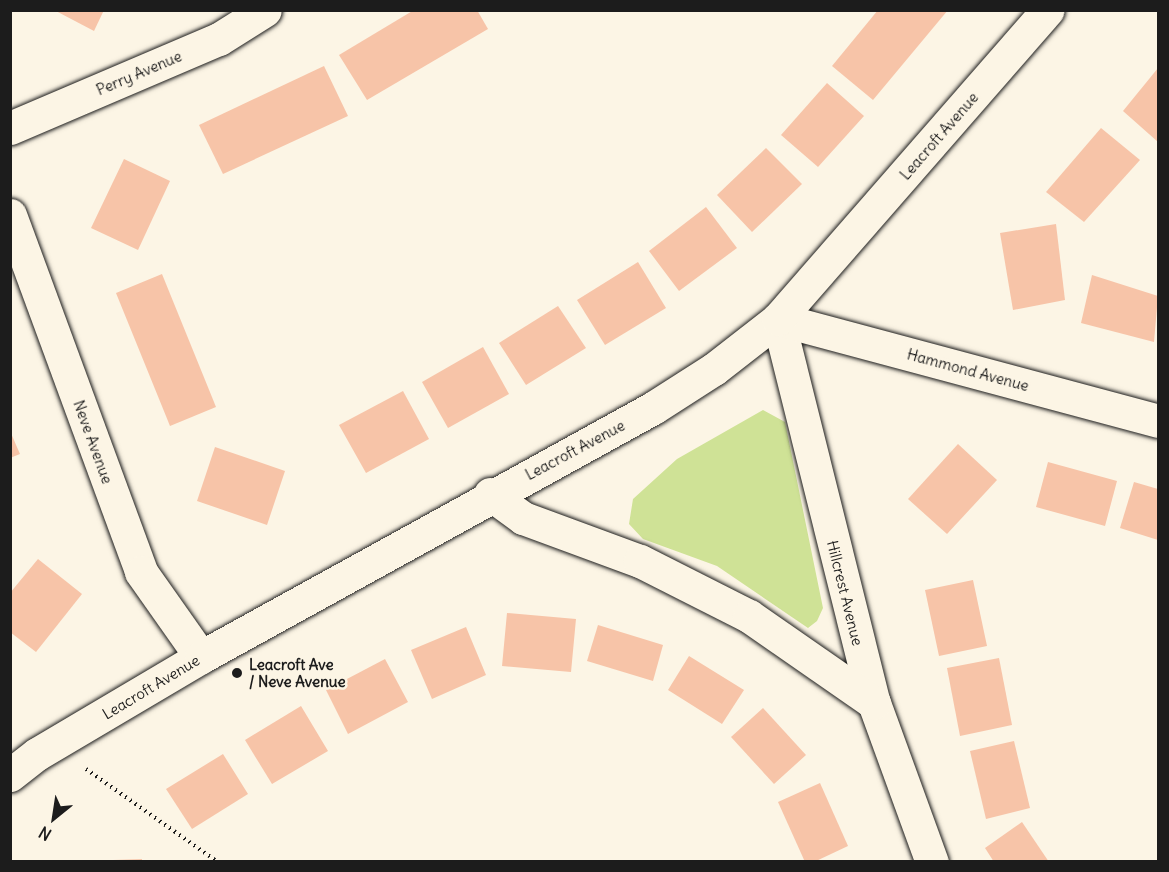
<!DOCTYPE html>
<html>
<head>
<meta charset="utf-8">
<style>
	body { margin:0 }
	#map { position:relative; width:1169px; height:872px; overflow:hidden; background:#fcf5e5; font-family:Delius,sans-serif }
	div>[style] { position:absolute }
	.green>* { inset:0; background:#cfe296 }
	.building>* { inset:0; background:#f7c4a8 }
	.path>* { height:4px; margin-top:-2px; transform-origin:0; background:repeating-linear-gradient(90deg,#1c1c1c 0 1.5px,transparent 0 6px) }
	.roads { filter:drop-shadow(0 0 2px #1c1c1c) drop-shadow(0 0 2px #1c1c1c) }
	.street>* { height:33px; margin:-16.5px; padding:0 16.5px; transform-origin:16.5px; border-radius:16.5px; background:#fcf5e5 }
	.dots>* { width:16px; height:16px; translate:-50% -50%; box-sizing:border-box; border:3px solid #fcf5e5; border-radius:50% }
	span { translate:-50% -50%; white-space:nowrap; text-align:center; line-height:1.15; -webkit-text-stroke:5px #fcf5e5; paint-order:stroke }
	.street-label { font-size:15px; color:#1c1c1c }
	.poi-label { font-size:15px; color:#1c1c1c; font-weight:700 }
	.left { translate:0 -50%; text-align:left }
	.frame { position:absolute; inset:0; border:12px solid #1c1c1c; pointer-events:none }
	.north { position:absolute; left:24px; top:788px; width:60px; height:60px; -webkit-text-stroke:4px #fcf5e5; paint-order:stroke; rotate:210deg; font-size:16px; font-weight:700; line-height:24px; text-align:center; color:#1c1c1c }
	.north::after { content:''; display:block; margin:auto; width:21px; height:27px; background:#1c1c1c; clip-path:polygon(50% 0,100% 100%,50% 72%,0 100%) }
</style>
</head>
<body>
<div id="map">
	<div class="green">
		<div style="clip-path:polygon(763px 410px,785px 422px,823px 608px,817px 621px,808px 628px,717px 566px,643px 539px,629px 524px,633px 499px,677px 459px)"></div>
	</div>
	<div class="building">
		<div style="clip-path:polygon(54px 10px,104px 10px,94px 31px)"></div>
		<div style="clip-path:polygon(414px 10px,477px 10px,488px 29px,367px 100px,339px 55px)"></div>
		<div style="clip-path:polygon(878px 10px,948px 10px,873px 100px,832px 66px)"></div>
		<div style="clip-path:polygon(324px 66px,348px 116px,223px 174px,199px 125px)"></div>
		<div style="clip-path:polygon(1158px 68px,1158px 142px,1123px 111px)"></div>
		<div style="clip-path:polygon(827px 83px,864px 116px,818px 167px,781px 135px)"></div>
		<div style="clip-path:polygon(1101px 128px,1140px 160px,1084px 222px,1046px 192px)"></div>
		<div style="clip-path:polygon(766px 148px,802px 184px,752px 232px,717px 195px)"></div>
		<div style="clip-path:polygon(124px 159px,170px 181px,138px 250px,91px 228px)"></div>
		<div style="clip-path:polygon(706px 207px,737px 248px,679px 291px,649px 251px)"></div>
		<div style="clip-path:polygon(1056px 224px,1065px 300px,1013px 310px,1000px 233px)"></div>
		<div style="clip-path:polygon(638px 262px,666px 308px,605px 345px,577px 300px)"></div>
		<div style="clip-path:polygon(162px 274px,216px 407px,170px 426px,116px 293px)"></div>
		<div style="clip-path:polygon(1092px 275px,1158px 296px,1154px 342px,1081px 323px)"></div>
		<div style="clip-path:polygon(558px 306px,586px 348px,526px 385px,499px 343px)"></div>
		<div style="clip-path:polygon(483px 347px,509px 394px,448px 428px,422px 382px)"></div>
		<div style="clip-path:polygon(403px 391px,429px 439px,366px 473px,339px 425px)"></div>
		<div style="clip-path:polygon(10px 431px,20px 454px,10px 458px)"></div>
		<div style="clip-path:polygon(958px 444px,997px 480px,947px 534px,908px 499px)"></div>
		<div style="clip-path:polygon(215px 447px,285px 471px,267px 525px,197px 501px)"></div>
		<div style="clip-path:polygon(1048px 462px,1117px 481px,1105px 526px,1036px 507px)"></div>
		<div style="clip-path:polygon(1134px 482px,1158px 489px,1158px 540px,1120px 528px)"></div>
		<div style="clip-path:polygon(38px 559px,82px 594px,36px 652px,10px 632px,10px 593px)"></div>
		<div style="clip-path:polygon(973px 580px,987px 646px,939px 656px,925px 590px)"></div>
		<div style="clip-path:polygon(507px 613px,576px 619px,571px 672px,502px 666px)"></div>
		<div style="clip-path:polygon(598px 625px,663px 645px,653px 681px,587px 661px)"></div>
		<div style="clip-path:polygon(466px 627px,486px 675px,432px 699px,411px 650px)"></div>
		<div style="clip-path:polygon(689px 656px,744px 690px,722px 724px,668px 690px)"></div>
		<div style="clip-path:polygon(999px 658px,1012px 725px,960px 736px,947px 668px)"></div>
		<div style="clip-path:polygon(385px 659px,408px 702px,348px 734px,326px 690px)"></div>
		<div style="clip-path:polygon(301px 706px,328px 751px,272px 784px,245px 740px)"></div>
		<div style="clip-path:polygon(763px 708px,806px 755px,774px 784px,731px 737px)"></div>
		<div style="clip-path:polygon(1014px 741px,1030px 808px,986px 819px,970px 751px)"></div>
		<div style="clip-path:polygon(223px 754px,248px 794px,192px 829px,166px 789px)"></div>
		<div style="clip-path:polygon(820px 783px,848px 846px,814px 862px,805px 862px,778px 802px)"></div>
		<div style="clip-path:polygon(1022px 822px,1049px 862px,994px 862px,985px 848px)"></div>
		<div style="clip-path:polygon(142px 859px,142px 862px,113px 862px,113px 860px)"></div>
	</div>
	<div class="path">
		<div style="left:86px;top:769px;width:161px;rotate:35.2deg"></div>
	</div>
	<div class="roads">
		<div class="street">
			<div style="left:10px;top:128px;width:227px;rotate:-23.1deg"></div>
			<div style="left:219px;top:39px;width:54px;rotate:-32.2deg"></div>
			<div style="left:10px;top:215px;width:380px;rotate:69.8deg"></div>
			<div style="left:141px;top:572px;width:104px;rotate:54.8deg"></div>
			<div style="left:778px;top:319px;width:396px;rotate:76deg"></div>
			<div style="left:874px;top:703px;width:169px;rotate:70deg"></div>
			<div style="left:778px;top:319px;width:393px;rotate:15deg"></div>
			<div style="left:490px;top:494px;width:41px;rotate:36deg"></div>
			<div style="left:523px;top:518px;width:125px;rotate:20.2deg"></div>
			<div style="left:640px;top:561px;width:122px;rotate:26.8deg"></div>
			<div style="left:749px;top:616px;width:152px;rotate:34.8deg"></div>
			<div style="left:10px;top:775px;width:34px;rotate:-38deg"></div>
			<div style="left:37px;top:754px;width:191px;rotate:-30.6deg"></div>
			<div style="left:201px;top:657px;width:516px;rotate:-28.85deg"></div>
			<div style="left:653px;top:408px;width:72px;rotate:-32.6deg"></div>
			<div style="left:714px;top:369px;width:81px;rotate:-38deg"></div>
			<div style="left:778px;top:319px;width:410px;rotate:-48.9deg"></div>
		</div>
	</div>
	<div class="dots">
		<div style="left:237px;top:673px;background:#1c1c1c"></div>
	</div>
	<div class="street-label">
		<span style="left:139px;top:73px;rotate:-23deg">Perry Avenue</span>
		<span style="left:939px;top:136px;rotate:-49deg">Leacroft Avenue</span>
		<span style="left:968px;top:370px;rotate:15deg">Hammond Avenue</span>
		<span style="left:93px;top:442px;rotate:70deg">Neve Avenue</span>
		<span style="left:575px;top:450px;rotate:-28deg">Leacroft Avenue</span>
		<span style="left:845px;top:593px;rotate:76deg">Hillcrest Avenue</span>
		<span style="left:151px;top:687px;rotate:-31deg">Leacroft Avenue</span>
	</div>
	<div class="poi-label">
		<span class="left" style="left:249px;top:673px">Leacroft Ave<br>/ Neve Avenue</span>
	</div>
	<div class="frame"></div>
	<div class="north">N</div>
</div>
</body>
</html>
